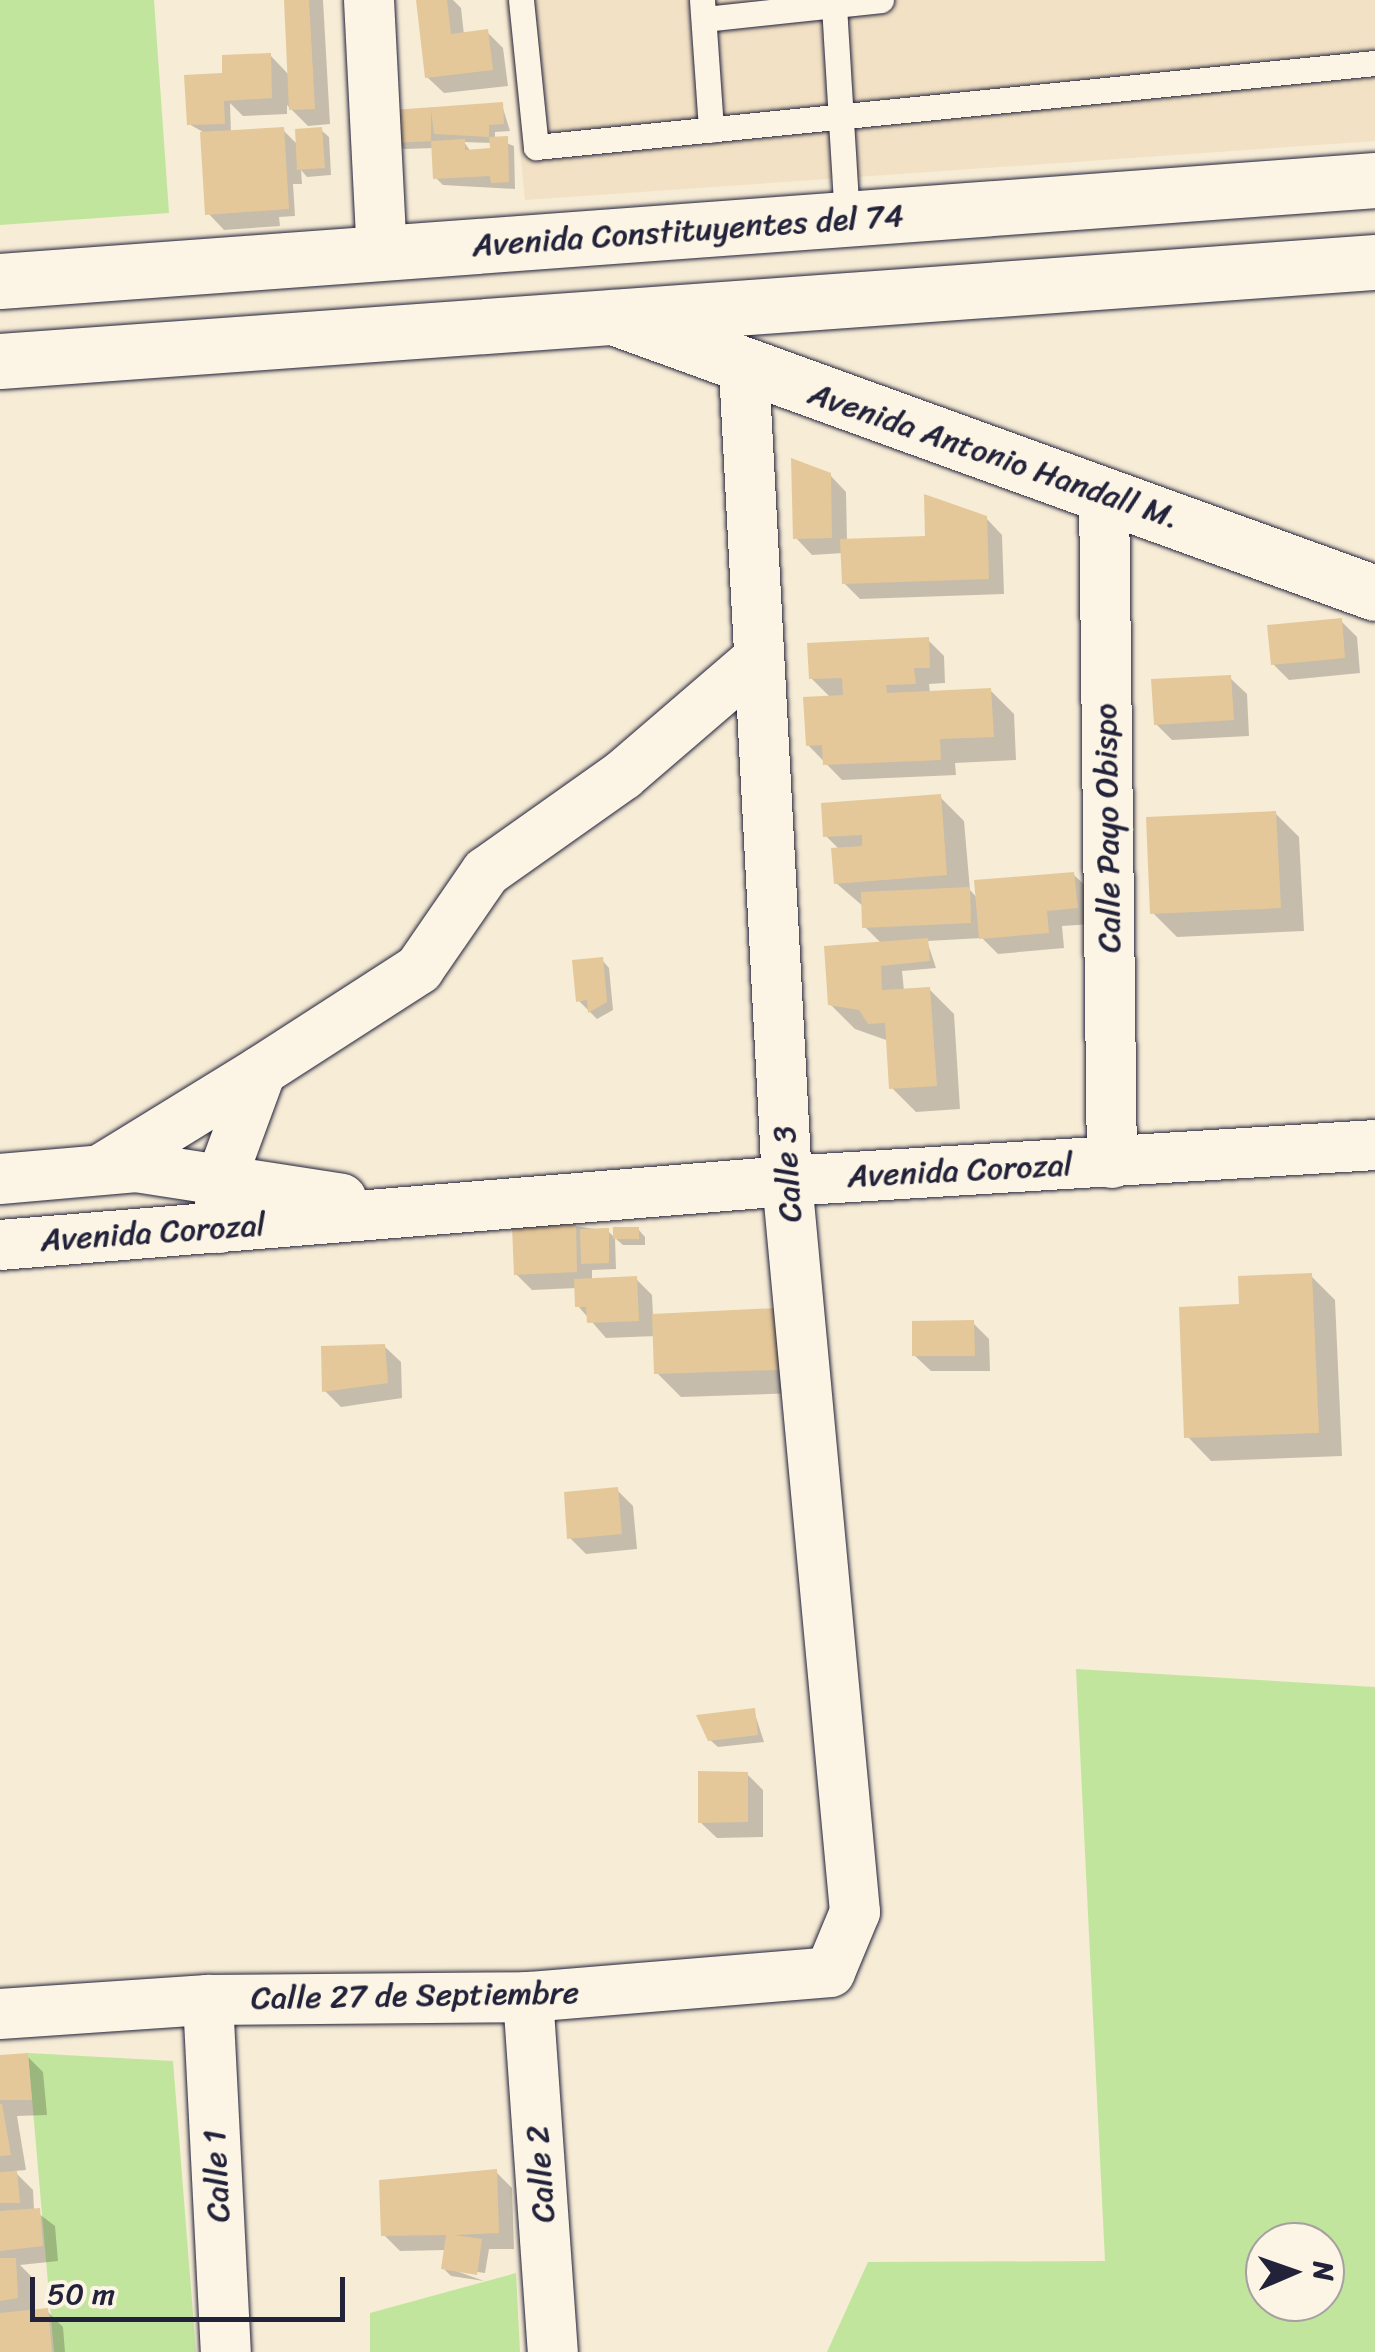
<!DOCTYPE html>
<html>
<head>
<meta charset="utf-8">
<style>
	body { margin:0 }
	#map { position:relative; width:1375px; height:2352px; overflow:hidden; background:#f7ecd6; font-family:Sriracha,sans-serif }
	div>[style] { position:absolute }
	.built>* { inset:0; background:#f2e1c4 }
	.green>* { inset:0; background:#c2e59e }
	.shadow>* { inset:0; background:#0003 }
	.building>* { inset:0; background:#e5c899 }
	.roads { filter:drop-shadow(0 0 2px #22223b) drop-shadow(0 0 2px #22223b) }
	.service>* { height:25px; margin:-12.5px; padding:0 12.5px; transform-origin:12.5px; border-radius:12.5px; background:#fcf5e5 }
	.minor>* { height:50px; margin:-25px; padding:0 25px; transform-origin:25px; border-radius:25px; background:#fcf5e5 }
	.tertiary>* { height:55px; margin:-27.5px; padding:0 27.5px; transform-origin:27.5px; border-radius:27.5px; background:#fcf5e5 }
	.secondary>* { height:55px; margin:-27.5px; padding:0 27.5px; transform-origin:27.5px; border-radius:27.5px; background:#fcf5e5 }
	span { translate:-50% -50%; white-space:nowrap; text-align:center; line-height:1.15; -webkit-text-stroke:8px #fcf5e5; paint-order:stroke }
	.street-label { font-size:32px; color:#22223b }
	.north { position:absolute; left:1245px; top:2222px; width:100px; height:100px; box-sizing:border-box; background:#fcf5e5; border:2px solid #a5a1a1; border-radius:50%; rotate:88deg; font-size:28px; font-weight:700; line-height:40px; text-align:center; color:#22223b }
	.north::after { content:''; display:block; margin:auto; width:35px; height:45px; background:#22223b; clip-path:polygon(50% 0,100% 100%,50% 72%,0 100%) }
	.scale { position:absolute; left:30px; top:2277px; width:315px; height:45px; box-sizing:border-box; border:5px solid #22223b; border-top:0; padding-left:12px; font-size:30px; line-height:35px; white-space:nowrap; color:#22223b; -webkit-text-stroke:8px #fcf5e5; paint-order:stroke }
</style>
</head>
<body>
<div id="map">
	<div class="built">
		<div style="clip-path:polygon(505px 0,1375px 0,1375px 141px,525px 200px)"></div>
	</div>
	<div class="green">
		<div style="clip-path:polygon(0 0,154px 0,169px 213px,0 225px)"></div>
		<div style="clip-path:polygon(evenodd,1076px 1669px,1375px 1687px,1375px 2352px,827px 2352px,868px 2262px,1105px 2261px,1076px 1669px,1265px 2242px,1325px 2242px,1325px 2302px,1265px 2302px,1265px 2242px)"></div>
		<div style="clip-path:polygon(28px 2053px,173px 2061px,196px 2352px,54px 2352px)"></div>
		<div style="clip-path:polygon(516px 2273px,520px 2352px,370px 2352px,370px 2313px)"></div>
	</div>
	<div class="shadow">
		<div style="clip-path:polygon(286px 0,323px 0,330px 124px,308px 126px,287px 105px,287px 114px,243px 116px,230px 103px,231px 133px,283px 130px,298px 145px,321px 130px,329px 137px,331px 175px,307px 177px,301px 170px,302px 184px,293px 184px,295px 216px,279px 217px,280px 226px,224px 230px,208px 213px,203px 132px,189px 124px,221px 75px,270px 55px,290px 76px)"></div>
		<div style="clip-path:polygon(418px 0,453px 0,461px 8px,464px 35px,487px 32px,503px 48px,508px 86px,444px 93px,427px 77px)"></div>
		<div style="clip-path:polygon(evenodd,502px 105px,510px 131px,495px 132px,495px 139px,514px 146px,515px 189px,443px 185px,436px 178px,434px 148px,404px 149px,397px 142px,396px 112px,502px 105px,464px 142px,492px 143px,492px 150px,471px 152px,464px 142px)"></div>
		<div style="clip-path:polygon(830px 475px,846px 492px,847px 541px,928px 539px,986px 518px,1002px 535px,1004px 594px,860px 599px,844px 583px,843px 553px,812px 555px,796px 538px)"></div>
		<div style="clip-path:polygon(1341px 621px,1357px 637px,1360px 673px,1289px 680px,1273px 664px)"></div>
		<div style="clip-path:polygon(928px 640px,944px 656px,945px 683px,929px 684px,930px 693px,990px 690px,1014px 714px,1016px 760px,955px 763px,956px 775px,842px 780px,808px 745px,831px 698px,811px 678px)"></div>
		<div style="clip-path:polygon(1230px 678px,1247px 694px,1249px 736px,1172px 740px,1156px 724px)"></div>
		<div style="clip-path:polygon(940px 797px,964px 821px,970px 890px,978px 899px,1073px 874px,1090px 890px,1093px 924px,1062px 926px,1064px 948px,998px 954px,982px 938px,927px 941px,936px 968px,902px 971px,904px 991px,930px 990px,954px 1014px,960px 1109px,916px 1112px,892px 1088px,889px 1041px,855px 1029px,830px 1004px,883px 945px,865px 927px,864px 907px,836px 883px,840px 850px,826px 836px)"></div>
		<div style="clip-path:polygon(1275px 813px,1299px 837px,1304px 931px,1177px 937px,1153px 913px)"></div>
		<div style="clip-path:polygon(602px 960px,609px 968px,613px 1010px,597px 1019px,578px 1000px)"></div>
		<div style="clip-path:polygon(575px 1226px,608px 1231px,615px 1238px,615px 1229px,638px 1229px,645px 1237px,645px 1245px,623px 1245px,615px 1238px,616px 1269px,592px 1270px,592px 1281px,636px 1279px,652px 1295px,653px 1316px,796px 1310px,820px 1334px,826px 1392px,681px 1397px,657px 1373px,656px 1336px,606px 1338px,578px 1306px,577px 1288px,532px 1290px,516px 1274px,514px 1228px)"></div>
		<div style="clip-path:polygon(1311px 1276px,1335px 1300px,1342px 1456px,1211px 1461px,1187px 1436px,1242px 1307px)"></div>
		<div style="clip-path:polygon(973px 1323px,989px 1339px,990px 1371px,931px 1371px,914px 1355px)"></div>
		<div style="clip-path:polygon(384px 1346px,401px 1362px,402px 1398px,341px 1407px,325px 1391px)"></div>
		<div style="clip-path:polygon(617px 1490px,633px 1506px,637px 1549px,586px 1554px,570px 1538px)"></div>
		<div style="clip-path:polygon(754px 1711px,764px 1742px,718px 1747px,710px 1740px)"></div>
		<div style="clip-path:polygon(747px 1774px,763px 1790px,763px 1837px,717px 1838px,700px 1822px)"></div>
		<div style="clip-path:polygon(27px 2056px,43px 2072px,47px 2115px,17px 2116px,26px 2170px,14px 2171px,33px 2190px,34px 2210px,55px 2226px,58px 2261px,20px 2265px,31px 2276px,33px 2312px,47px 2311px,63px 2327px,65px 2352px,0 2352px,0 2058px)"></div>
		<div style="clip-path:polygon(496px 2172px,512px 2188px,514px 2249px,489px 2249px,485px 2273px,448px 2268px,484px 2281px,451px 2276px,443px 2268px,446px 2250px,400px 2251px,384px 2235px)"></div>
	</div>
	<div class="building">
		<div style="clip-path:polygon(284px 0,309px 0,315px 109px,289px 110px)"></div>
		<div style="clip-path:polygon(416px 0,447px 0,451px 34px,488px 29px,493px 70px,425px 78px)"></div>
		<div style="clip-path:polygon(271px 53px,272px 98px,224px 101px,225px 124px,187px 125px,184px 75px,222px 73px,222px 55px)"></div>
		<div style="clip-path:polygon(503px 102px,504px 124px,489px 125px,489px 137px,434px 134px,431px 110px,431px 141px,394px 143px,393px 110px)"></div>
		<div style="clip-path:polygon(284px 127px,289px 209px,205px 215px,200px 132px)"></div>
		<div style="clip-path:polygon(322px 127px,325px 168px,297px 170px,295px 129px)"></div>
		<div style="clip-path:polygon(508px 136px,509px 182px,491px 183px,490px 176px,433px 179px,431px 141px,465px 139px,465px 150px,490px 148px,489px 137px)"></div>
		<div style="clip-path:polygon(791px 458px,831px 473px,832px 538px,793px 539px)"></div>
		<div style="clip-path:polygon(924px 494px,987px 516px,989px 579px,842px 584px,840px 539px,925px 536px)"></div>
		<div style="clip-path:polygon(1342px 618px,1345px 658px,1271px 665px,1267px 625px)"></div>
		<div style="clip-path:polygon(929px 637px,930px 668px,914px 668px,916px 684px,886px 685px,887px 693px,991px 688px,994px 737px,940px 739px,941px 760px,823px 765px,822px 745px,806px 746px,803px 697px,843px 695px,842px 678px,809px 679px,807px 643px)"></div>
		<div style="clip-path:polygon(1231px 675px,1234px 720px,1154px 725px,1151px 679px)"></div>
		<div style="clip-path:polygon(941px 794px,947px 875px,834px 884px,831px 848px,862px 846px,862px 835px,823px 837px,821px 803px)"></div>
		<div style="clip-path:polygon(1276px 811px,1281px 908px,1150px 914px,1146px 817px)"></div>
		<div style="clip-path:polygon(1074px 872px,1078px 908px,1047px 911px,1049px 933px,979px 939px,974px 880px)"></div>
		<div style="clip-path:polygon(970px 887px,971px 923px,862px 928px,861px 892px)"></div>
		<div style="clip-path:polygon(928px 938px,930px 961px,881px 966px,882px 990px,930px 987px,937px 1086px,889px 1089px,885px 1023px,868px 1024px,859px 1010px,828px 1005px,824px 946px)"></div>
		<div style="clip-path:polygon(603px 957px,607px 1002px,588px 1013px,587px 1000px,576px 1002px,572px 960px)"></div>
		<div style="clip-path:polygon(576px 1224px,577px 1272px,514px 1275px,512px 1226px)"></div>
		<div style="clip-path:polygon(613px 1227px,639px 1227px,639px 1239px,613px 1239px)"></div>
		<div style="clip-path:polygon(609px 1228px,609px 1263px,581px 1264px,580px 1229px)"></div>
		<div style="clip-path:polygon(1312px 1273px,1319px 1433px,1184px 1438px,1179px 1307px,1239px 1304px,1238px 1276px)"></div>
		<div style="clip-path:polygon(637px 1276px,639px 1321px,587px 1323px,586px 1307px,575px 1307px,574px 1279px)"></div>
		<div style="clip-path:polygon(797px 1307px,803px 1369px,654px 1374px,652px 1314px)"></div>
		<div style="clip-path:polygon(974px 1320px,975px 1356px,912px 1356px,912px 1321px)"></div>
		<div style="clip-path:polygon(385px 1344px,388px 1383px,322px 1392px,321px 1346px)"></div>
		<div style="clip-path:polygon(618px 1487px,622px 1534px,567px 1539px,564px 1492px)"></div>
		<div style="clip-path:polygon(755px 1708px,758px 1735px,708px 1741px,696px 1715px)"></div>
		<div style="clip-path:polygon(698px 1771px,748px 1772px,748px 1822px,698px 1823px)"></div>
		<div style="clip-path:polygon(28px 2053px,32px 2100px,0 2100px,0 2055px)"></div>
		<div style="clip-path:polygon(0 2104px,2px 2104px,11px 2155px,0 2156px)"></div>
		<div style="clip-path:polygon(497px 2169px,499px 2233px,454px 2235px,482px 2239px,477px 2275px,441px 2269px,446px 2235px,381px 2236px,379px 2180px)"></div>
		<div style="clip-path:polygon(17px 2171px,20px 2203px,0 2203px,0 2172px)"></div>
		<div style="clip-path:polygon(40px 2208px,43px 2246px,0 2251px,0 2211px)"></div>
		<div style="clip-path:polygon(0 2258px,16px 2258px,18px 2298px,0 2301px)"></div>
		<div style="clip-path:polygon(48px 2308px,52px 2352px,0 2352px,0 2313px)"></div>
	</div>
	<div class="roads">
		<div class="service">
			<div style="left:521px;top:0;width:148px;rotate:84.2deg"></div>
			<div style="left:536px;top:147px;width:843px;rotate:-5.72deg"></div>
			<div style="left:702px;top:0;width:130px;rotate:86deg"></div>
			<div style="left:834px;top:6px;width:213px;rotate:86.5deg"></div>
			<div style="left:704px;top:19px;width:178px;rotate:-6.1deg"></div>
		</div>
		<div class="minor">
			<div style="left:369px;top:0;width:254px;rotate:87.1deg"></div>
			<div style="left:1104px;top:493px;width:670px;rotate:89.32deg"></div>
			<div style="left:100px;top:1170px;width:189px;rotate:-31.6deg"></div>
			<div style="left:0;top:1179px;width:137px;rotate:-5deg"></div>
			<div style="left:136px;top:1167px;width:208px;rotate:8.8deg"></div>
			<div style="left:219px;top:1228px;width:48px;rotate:-87.6deg"></div>
			<div style="left:221px;top:1180px;width:116px;rotate:-69.8deg"></div>
			<div style="left:261px;top:1071px;width:188px;rotate:-32.8deg"></div>
			<div style="left:419px;top:969px;width:118px;rotate:-55.4deg"></div>
			<div style="left:486px;top:872px;width:168px;rotate:-35.3deg"></div>
			<div style="left:623px;top:775px;width:179px;rotate:-40.7deg"></div>
			<div style="left:0;top:1245px;width:790px;rotate:-4.65deg"></div>
			<div style="left:787px;top:1181px;width:589px;rotate:-3.5deg"></div>
			<div style="left:528px;top:1997px;width:356px;rotate:86deg"></div>
			<div style="left:208px;top:2000px;width:352px;rotate:87.1deg"></div>
			<div style="left:0;top:2014px;width:208px;rotate:-3.9deg"></div>
			<div style="left:208px;top:2000px;width:320px;rotate:-0.5deg"></div>
			<div style="left:528px;top:1997px;width:303px;rotate:-4.7deg"></div>
			<div style="left:830px;top:1972px;width:65px;rotate:-67.4deg"></div>
			<div style="left:855px;top:1912px;width:734px;rotate:-95.31deg"></div>
			<div style="left:787px;top:1181px;width:813px;rotate:-93.03deg"></div>
		</div>
		<div class="tertiary">
			<div style="left:613px;top:317px;width:810px;rotate:19.91deg"></div>
		</div>
		<div class="secondary">
			<div style="left:0;top:281px;width:1379px;rotate:-4.2deg"></div>
			<div style="left:0;top:361px;width:1379px;rotate:-4.12deg"></div>
		</div>
	</div>
	<div class="street-label">
		<span style="left:688px;top:231px;rotate:-4deg">Avenida Constituyentes del 74</span>
		<span style="left:994px;top:456px;rotate:19deg">Avenida Antonio Handall M.</span>
		<span style="left:1108px;top:828px;rotate:-91deg">Calle Payo Obispo</span>
		<span style="left:960px;top:1171px;rotate:-3deg">Avenida Corozal</span>
		<span style="left:788px;top:1174px;rotate:-94deg">Calle 3</span>
		<span style="left:153px;top:1233px;rotate:-4deg">Avenida Corozal</span>
		<span style="left:415px;top:1996px;rotate:-1deg">Calle 27 de Septiembre</span>
		<span style="left:541px;top:2174px;rotate:-94deg">Calle 2</span>
		<span style="left:217px;top:2176px;rotate:-93deg">Calle 1</span>
	</div>
	<div class="north">N</div>
	<div class="scale">50 m</div>
</div>
</body>
</html>
